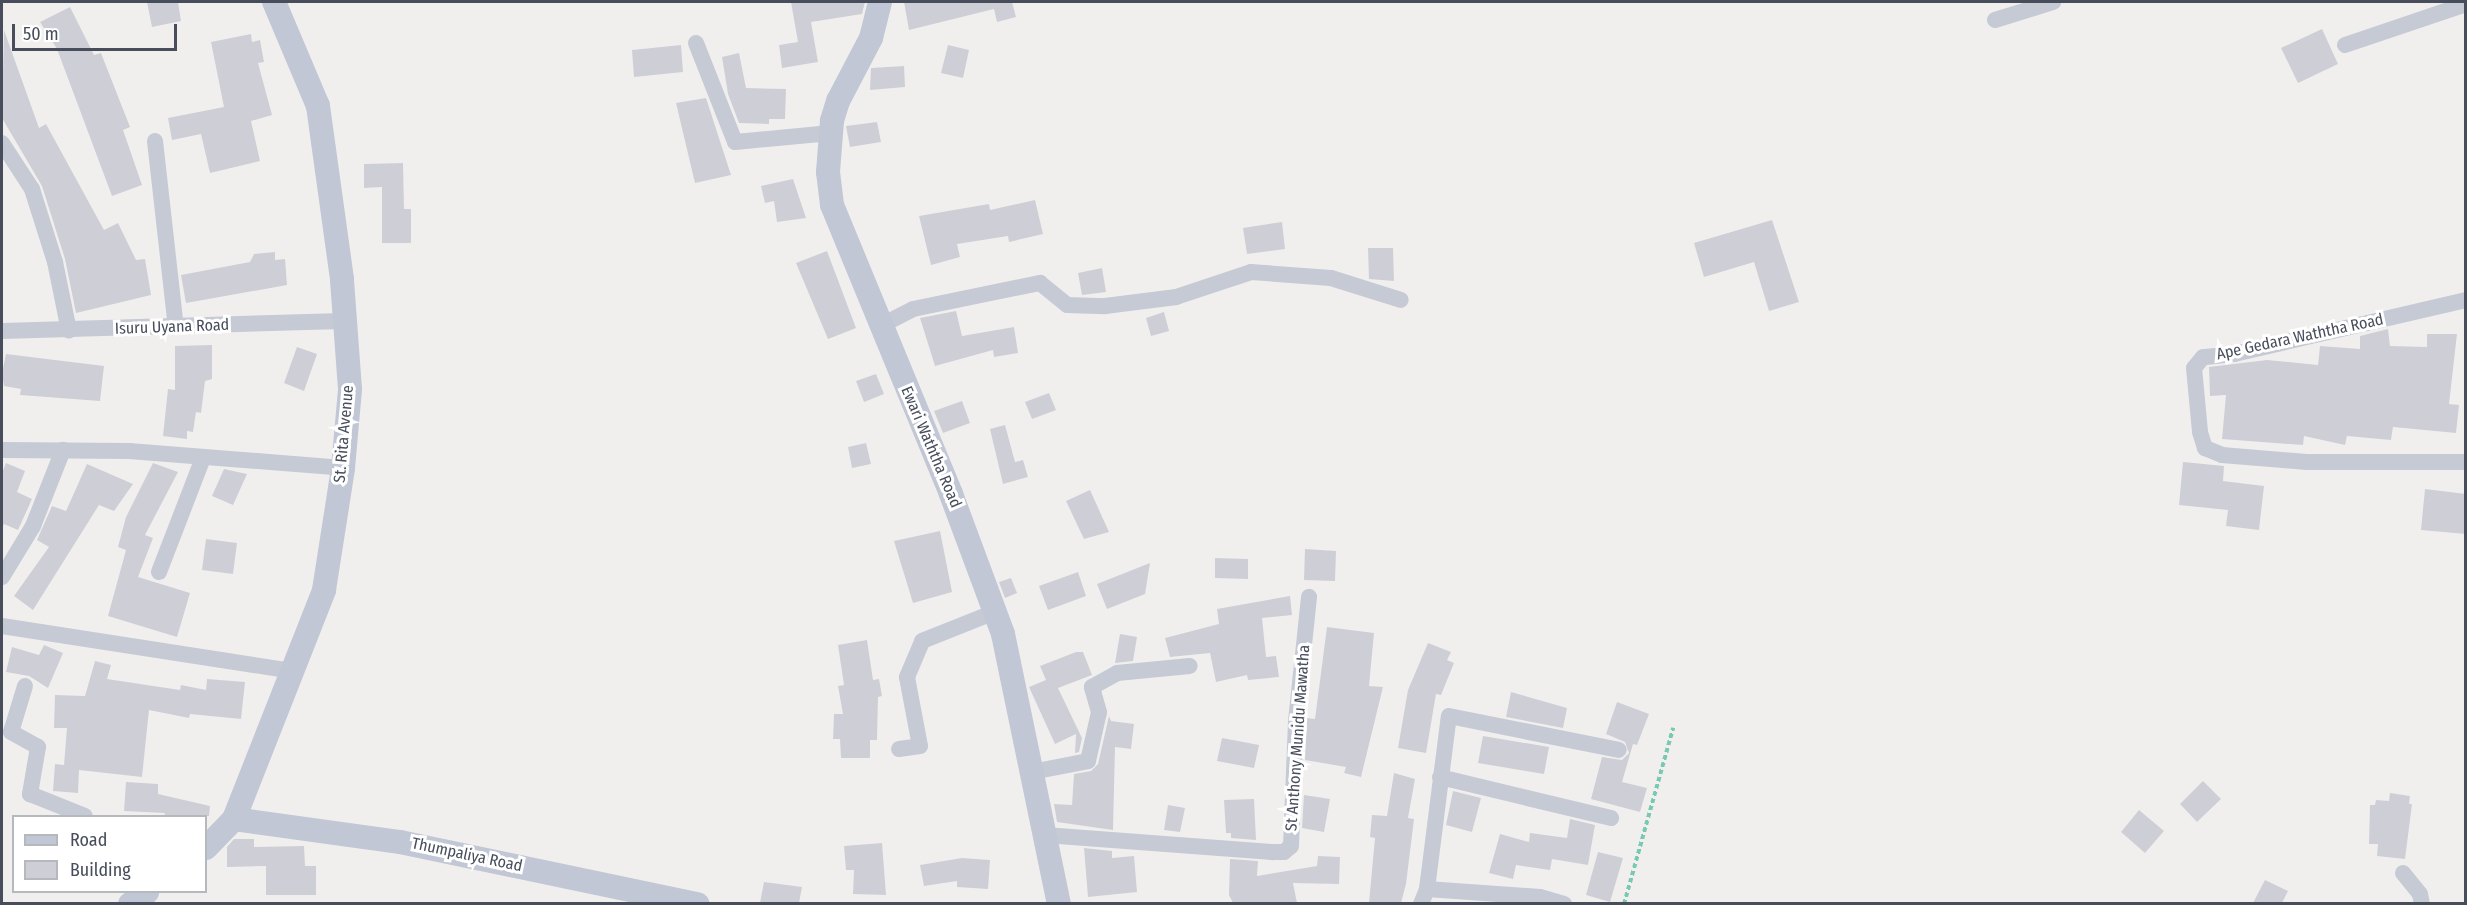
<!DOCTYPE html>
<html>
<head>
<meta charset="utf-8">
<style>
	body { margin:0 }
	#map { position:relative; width:2467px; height:905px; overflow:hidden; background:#f1efee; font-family:"Fira Sans Condensed",sans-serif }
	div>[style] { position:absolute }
	.building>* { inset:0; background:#cecfd6 }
	.path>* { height:4px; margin-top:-2px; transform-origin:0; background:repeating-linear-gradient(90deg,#78c9b3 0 4.5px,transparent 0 7.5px) }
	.street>* { height:16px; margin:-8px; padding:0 8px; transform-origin:8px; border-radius:8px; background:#c5cad5 }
	.secondary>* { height:24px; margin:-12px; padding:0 12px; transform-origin:12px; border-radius:12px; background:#c2c7d6 }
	span { translate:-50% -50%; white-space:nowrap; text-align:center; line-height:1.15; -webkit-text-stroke:6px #fff; paint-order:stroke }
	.street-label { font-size:16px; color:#474d5b }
	.frame { position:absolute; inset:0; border:3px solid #474d5b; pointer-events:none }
	.legend { position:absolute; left:12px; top:815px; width:195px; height:78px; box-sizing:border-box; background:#fff; border:2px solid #b5b8bd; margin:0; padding:8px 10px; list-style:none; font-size:18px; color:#474d5b }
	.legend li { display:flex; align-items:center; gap:12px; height:30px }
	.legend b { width:30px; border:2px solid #b5b8bd }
	.scale { position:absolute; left:12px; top:24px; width:165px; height:27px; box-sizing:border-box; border:3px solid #474d5b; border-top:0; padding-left:8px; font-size:18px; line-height:21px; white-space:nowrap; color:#474d5b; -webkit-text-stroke:4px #fff; paint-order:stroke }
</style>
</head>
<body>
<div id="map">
	<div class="building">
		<div style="clip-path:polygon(147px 2px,178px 2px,181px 21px,152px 27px)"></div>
		<div style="clip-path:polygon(791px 2px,865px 2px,862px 14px,811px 22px,818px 62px,782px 68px,779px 45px,798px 42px)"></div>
		<div style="clip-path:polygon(904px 2px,1012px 2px,1016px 17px,997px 22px,994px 9px,909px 30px)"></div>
		<div style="clip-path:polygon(70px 7px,94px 55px,101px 53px,130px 127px,123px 130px,142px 185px,112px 196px,57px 49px,40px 22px)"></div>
		<div style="clip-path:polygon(2322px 29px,2338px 64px,2298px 83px,2281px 48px)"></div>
		<div style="clip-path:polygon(4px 30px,39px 128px,46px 124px,104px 230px,118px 223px,136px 260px,145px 259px,151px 295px,76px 313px,65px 259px,42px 186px,2px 118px)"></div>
		<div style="clip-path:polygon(251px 34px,252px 42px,260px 40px,264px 62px,258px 63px,272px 115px,251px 121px,260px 161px,210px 173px,201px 134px,172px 140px,168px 118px,224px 107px,211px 42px)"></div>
		<div style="clip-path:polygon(681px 45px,683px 72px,634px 77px,632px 50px)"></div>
		<div style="clip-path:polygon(948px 45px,969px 50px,963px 78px,941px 73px)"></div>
		<div style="clip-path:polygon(739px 53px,746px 88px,786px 89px,785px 119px,769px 119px,769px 124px,739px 123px,728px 94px,722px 57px)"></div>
		<div style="clip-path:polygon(904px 66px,905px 87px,870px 90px,871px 68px)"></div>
		<div style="clip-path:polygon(706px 98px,731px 175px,695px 183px,676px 103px)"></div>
		<div style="clip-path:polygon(877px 122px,881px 142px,850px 147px,846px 126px)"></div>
		<div style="clip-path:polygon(403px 163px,404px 209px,411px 209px,411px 243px,382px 243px,382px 187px,364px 188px,364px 164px)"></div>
		<div style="clip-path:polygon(793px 179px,806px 218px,777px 222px,774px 201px,765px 203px,761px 186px)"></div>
		<div style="clip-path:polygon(1035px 200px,1043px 234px,1009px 242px,1008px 236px,957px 244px,960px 257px,931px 265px,919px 216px,989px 204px,990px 210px)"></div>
		<div style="clip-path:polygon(1772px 220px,1799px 302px,1769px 311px,1754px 262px,1704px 277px,1694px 243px)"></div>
		<div style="clip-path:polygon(1282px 222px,1285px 249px,1247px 254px,1243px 228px)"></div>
		<div style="clip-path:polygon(1368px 248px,1393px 248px,1394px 281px,1369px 279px)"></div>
		<div style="clip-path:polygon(827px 251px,856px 328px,828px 339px,796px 263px)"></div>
		<div style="clip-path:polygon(275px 252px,275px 260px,285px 259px,287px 285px,186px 303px,181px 275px,250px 262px,254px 254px)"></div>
		<div style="clip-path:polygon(1102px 268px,1106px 292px,1082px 295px,1078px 273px)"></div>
		<div style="clip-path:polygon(956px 311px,962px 336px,1014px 327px,1018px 353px,994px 357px,993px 350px,935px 366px,920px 318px)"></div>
		<div style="clip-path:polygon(1164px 312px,1169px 331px,1151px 336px,1146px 318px)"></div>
		<div style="clip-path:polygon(2388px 329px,2390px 346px,2427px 347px,2427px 334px,2457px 334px,2449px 404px,2459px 405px,2456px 433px,2393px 427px,2391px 440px,2347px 436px,2345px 445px,2304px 436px,2303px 445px,2222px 439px,2226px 395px,2210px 396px,2209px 367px,2267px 360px,2318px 365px,2320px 346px,2360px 349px,2360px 336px)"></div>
		<div style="clip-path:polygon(212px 345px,212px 379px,205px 381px,201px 413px,196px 412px,193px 432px,187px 431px,187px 439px,163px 436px,168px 389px,175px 390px,175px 346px)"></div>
		<div style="clip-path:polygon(297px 347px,317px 354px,304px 391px,284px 383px)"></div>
		<div style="clip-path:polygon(6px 354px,104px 366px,100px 401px,20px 395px,21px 389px,4px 386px,2px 373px)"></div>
		<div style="clip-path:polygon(876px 374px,884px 394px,864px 402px,856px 381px)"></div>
		<div style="clip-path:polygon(1049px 393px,1056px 410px,1032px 419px,1025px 402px)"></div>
		<div style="clip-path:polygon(962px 401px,970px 423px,943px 433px,934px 411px)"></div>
		<div style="clip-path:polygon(1005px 425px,1015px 462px,1023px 460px,1028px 477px,1003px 484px,990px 429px)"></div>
		<div style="clip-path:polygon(866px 443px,871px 464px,852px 468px,848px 447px)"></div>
		<div style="clip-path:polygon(2183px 462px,2224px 466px,2223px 481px,2264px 486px,2259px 530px,2226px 526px,2228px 510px,2179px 505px)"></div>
		<div style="clip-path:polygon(6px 463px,25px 471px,17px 492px,32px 499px,18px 530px,4px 524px,2px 528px,2px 473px)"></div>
		<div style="clip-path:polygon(153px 463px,178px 472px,145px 535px,153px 538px,138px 577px,190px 593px,177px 637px,108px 616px,126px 550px,118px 547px,126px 517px)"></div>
		<div style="clip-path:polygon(87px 464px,133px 484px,114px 511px,99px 505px,33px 610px,14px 596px,49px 547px,37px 540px,52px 506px,66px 511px)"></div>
		<div style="clip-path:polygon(224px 469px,247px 474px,233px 505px,212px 496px)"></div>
		<div style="clip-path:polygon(2425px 489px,2466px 494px,2466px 534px,2421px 530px)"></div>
		<div style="clip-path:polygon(1090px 490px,1109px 532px,1084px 539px,1066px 501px)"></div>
		<div style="clip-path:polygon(940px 531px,952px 592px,913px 603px,894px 541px)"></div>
		<div style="clip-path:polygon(206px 539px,237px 543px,233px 574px,202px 570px)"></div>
		<div style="clip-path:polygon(1305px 549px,1336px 551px,1335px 581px,1304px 580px)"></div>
		<div style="clip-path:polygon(1215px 558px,1248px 559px,1248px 579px,1215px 578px)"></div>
		<div style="clip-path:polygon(1150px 563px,1145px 594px,1107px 609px,1097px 584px)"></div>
		<div style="clip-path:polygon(1078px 572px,1086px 596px,1048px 610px,1039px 586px)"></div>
		<div style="clip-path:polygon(1011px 578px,1017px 593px,1005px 598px,999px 582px)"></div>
		<div style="clip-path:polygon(1290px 596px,1292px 615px,1262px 618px,1266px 657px,1276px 656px,1279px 677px,1248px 680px,1247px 675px,1216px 682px,1210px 653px,1170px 657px,1165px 638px,1219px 624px,1217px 609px)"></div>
		<div style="clip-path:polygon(1327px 627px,1374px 633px,1369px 686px,1383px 687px,1361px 777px,1344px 773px,1346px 767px,1305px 760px,1307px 718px,1315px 719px)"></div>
		<div style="clip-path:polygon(1120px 634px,1137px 637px,1133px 661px,1115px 663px)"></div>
		<div style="clip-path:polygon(867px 640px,873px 680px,879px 679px,882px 696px,878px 697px,877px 740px,870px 740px,870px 758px,841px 758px,840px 739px,833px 739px,834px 714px,843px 714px,838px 686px,844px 685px,838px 645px)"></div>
		<div style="clip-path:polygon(1428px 643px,1451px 652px,1447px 660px,1454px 663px,1441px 695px,1436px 694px,1426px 753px,1398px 748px,1408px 690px)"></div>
		<div style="clip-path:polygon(44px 645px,63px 653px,48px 688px,29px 676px,6px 672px,12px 647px,39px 655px)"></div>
		<div style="clip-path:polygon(1076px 652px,1083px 652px,1092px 675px,1058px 688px,1082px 738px,1079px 752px,1075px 753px,1076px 734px,1055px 744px,1029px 687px,1046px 680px,1040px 666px)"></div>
		<div style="clip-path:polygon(95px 661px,111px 665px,107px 679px,180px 690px,181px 685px,206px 690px,207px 679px,245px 682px,241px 719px,190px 714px,189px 718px,149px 710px,142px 777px,79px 770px,78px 793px,53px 791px,55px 764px,64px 765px,67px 728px,54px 728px,55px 695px,85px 696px)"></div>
		<div style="clip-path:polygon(1511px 692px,1567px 708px,1563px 728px,1506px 717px)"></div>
		<div style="clip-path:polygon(1617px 702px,1649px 714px,1637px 745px,1633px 744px,1622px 782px,1647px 788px,1640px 812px,1591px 799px,1602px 757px,1622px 760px,1629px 753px,1625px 742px,1606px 734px)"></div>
		<div style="clip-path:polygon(1109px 716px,1111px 721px,1134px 724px,1131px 749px,1115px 747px,1113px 830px,1057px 822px,1054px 804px,1072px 805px,1074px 774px,1091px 771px,1098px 764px)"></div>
		<div style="clip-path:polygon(1483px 736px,1549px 747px,1544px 774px,1478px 763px)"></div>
		<div style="clip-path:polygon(1222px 738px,1259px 745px,1254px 768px,1217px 761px)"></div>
		<div style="clip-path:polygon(1394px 773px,1415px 779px,1408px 818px,1414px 819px,1406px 884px,1401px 903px,1369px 903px,1375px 838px,1370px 837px,1372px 815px,1387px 816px)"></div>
		<div style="clip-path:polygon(2203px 781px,2221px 799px,2197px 822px,2180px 804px)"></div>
		<div style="clip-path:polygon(126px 782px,158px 784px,158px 794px,210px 806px,209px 816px,164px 816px,165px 813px,124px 811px)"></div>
		<div style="clip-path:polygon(1453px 791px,1481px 798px,1472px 832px,1446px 825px)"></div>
		<div style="clip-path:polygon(2390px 793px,2410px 796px,2409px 804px,2412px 804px,2405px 859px,2377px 856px,2378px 844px,2369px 844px,2370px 805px,2375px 805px,2376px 800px,2389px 801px)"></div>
		<div style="clip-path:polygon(1304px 795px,1330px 799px,1324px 832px,1302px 828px)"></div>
		<div style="clip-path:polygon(1254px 799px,1256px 840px,1231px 838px,1231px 833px,1226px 833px,1224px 800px)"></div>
		<div style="clip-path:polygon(1168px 805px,1185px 808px,1180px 832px,1164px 830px)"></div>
		<div style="clip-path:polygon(2139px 810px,2164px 831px,2145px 853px,2121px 832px)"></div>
		<div style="clip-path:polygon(1570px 819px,1595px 825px,1588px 865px,1552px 859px,1550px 870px,1516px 865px,1513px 879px,1489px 873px,1500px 834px,1529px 842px,1530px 833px,1567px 838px)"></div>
		<div style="clip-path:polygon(234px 839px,254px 839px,254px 847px,304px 846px,305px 866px,316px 866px,316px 895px,266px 895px,266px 866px,227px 867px,227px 847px)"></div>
		<div style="clip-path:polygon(882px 843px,886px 895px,853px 894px,854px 870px,846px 870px,844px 846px)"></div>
		<div style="clip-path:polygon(1084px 848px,1112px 851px,1112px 858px,1134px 856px,1137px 892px,1088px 897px)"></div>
		<div style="clip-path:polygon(1598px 852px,1623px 858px,1610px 902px,1586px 895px)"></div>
		<div style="clip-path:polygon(1318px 856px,1340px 857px,1339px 884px,1293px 883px,1297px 903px,1233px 903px,1229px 895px,1230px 859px,1258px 861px,1257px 876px,1317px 866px)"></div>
		<div style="clip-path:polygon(962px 858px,990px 860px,988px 889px,957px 887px,957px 881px,924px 886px,920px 865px)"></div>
		<div style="clip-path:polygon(2265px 880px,2288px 891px,2282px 903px,2253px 903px)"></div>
		<div style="clip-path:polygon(764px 882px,802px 887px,799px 903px,760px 903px)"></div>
	</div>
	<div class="path">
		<div style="left:1624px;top:904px;width:183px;rotate:-74.4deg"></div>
	</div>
	<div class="street">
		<div style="left:1995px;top:20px;width:61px;rotate:-17.2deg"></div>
		<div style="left:696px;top:43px;width:106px;rotate:68.5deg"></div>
		<div style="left:735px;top:142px;width:96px;rotate:-5.4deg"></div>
		<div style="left:2345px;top:45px;width:128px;rotate:-18.7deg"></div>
		<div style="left:155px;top:141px;width:187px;rotate:83.6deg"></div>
		<div style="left:2px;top:143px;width:55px;rotate:56.9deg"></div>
		<div style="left:32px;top:189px;width:77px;rotate:72.5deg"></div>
		<div style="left:55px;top:262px;width:70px;rotate:78.5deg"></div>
		<div style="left:2466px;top:300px;width:238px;rotate:166.9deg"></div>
		<div style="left:2234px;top:354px;width:31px;rotate:174deg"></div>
		<div style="left:2203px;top:357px;width:14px;rotate:129deg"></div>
		<div style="left:2194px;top:368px;width:64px;rotate:84.6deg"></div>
		<div style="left:2200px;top:432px;width:17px;rotate:73deg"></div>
		<div style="left:2205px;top:448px;width:18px;rotate:22deg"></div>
		<div style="left:2222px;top:455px;width:85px;rotate:4.7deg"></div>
		<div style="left:2307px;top:462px;width:159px"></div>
		<div style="left:880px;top:326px;width:37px;rotate:-27deg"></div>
		<div style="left:913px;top:309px;width:130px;rotate:-11.6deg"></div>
		<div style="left:1040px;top:283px;width:35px;rotate:39deg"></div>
		<div style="left:1067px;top:305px;width:38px;rotate:2deg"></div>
		<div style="left:1105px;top:306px;width:72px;rotate:-7.2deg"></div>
		<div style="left:1176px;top:297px;width:79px;rotate:-18.4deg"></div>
		<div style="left:1251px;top:272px;width:80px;rotate:4.3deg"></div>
		<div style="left:1331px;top:278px;width:73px;rotate:17.4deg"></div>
		<div style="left:2px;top:331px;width:341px;rotate:-1.7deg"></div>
		<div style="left:2px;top:450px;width:127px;rotate:0.5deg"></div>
		<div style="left:129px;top:451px;width:215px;rotate:4.5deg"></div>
		<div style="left:159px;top:572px;width:122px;rotate:-68.9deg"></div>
		<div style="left:2px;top:577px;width:60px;rotate:-58.7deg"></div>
		<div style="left:33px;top:526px;width:82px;rotate:-68.5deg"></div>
		<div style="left:2px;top:626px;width:293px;rotate:8.8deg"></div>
		<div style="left:25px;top:686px;width:48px;rotate:106.9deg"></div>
		<div style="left:11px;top:732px;width:31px;rotate:29deg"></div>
		<div style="left:38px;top:747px;width:48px;rotate:99.7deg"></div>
		<div style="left:30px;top:794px;width:59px;rotate:21.8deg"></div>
		<div style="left:899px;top:749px;width:21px;rotate:-8deg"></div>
		<div style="left:920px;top:746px;width:70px;rotate:-100.7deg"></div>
		<div style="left:907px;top:677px;width:39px;rotate:-67deg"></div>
		<div style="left:922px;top:641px;width:79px;rotate:-21.7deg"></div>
		<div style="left:1032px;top:772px;width:57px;rotate:-11.1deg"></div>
		<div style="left:1088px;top:761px;width:50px;rotate:-77.3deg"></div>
		<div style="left:1099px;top:712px;width:26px;rotate:-106deg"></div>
		<div style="left:1092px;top:687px;width:29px;rotate:-29deg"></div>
		<div style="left:1117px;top:673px;width:73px;rotate:-5.5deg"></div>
		<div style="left:1440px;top:777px;width:176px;rotate:13.5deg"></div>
		<div style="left:1045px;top:835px;width:229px;rotate:4.3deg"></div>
		<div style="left:1273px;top:852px;width:11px"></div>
		<div style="left:1284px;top:852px;width:9px;rotate:-41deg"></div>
		<div style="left:1291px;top:846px;width:125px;rotate:-87.7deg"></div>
		<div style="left:1296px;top:721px;width:125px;rotate:-84deg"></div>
		<div style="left:2403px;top:873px;width:27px;rotate:51deg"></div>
		<div style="left:2420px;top:894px;width:10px;rotate:79deg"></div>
		<div style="left:1427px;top:889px;width:174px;rotate:-82.8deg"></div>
		<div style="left:1449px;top:716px;width:173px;rotate:11.3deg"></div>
		<div style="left:1421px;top:904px;width:16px;rotate:-68deg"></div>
		<div style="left:1427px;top:889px;width:113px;rotate:4deg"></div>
		<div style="left:1540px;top:897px;width:25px;rotate:16deg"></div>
	</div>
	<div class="secondary">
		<div style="left:880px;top:2px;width:37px;rotate:104deg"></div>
		<div style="left:871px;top:38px;width:71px;rotate:117.6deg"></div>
		<div style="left:838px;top:101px;width:21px;rotate:107deg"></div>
		<div style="left:832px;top:121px;width:51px;rotate:94.5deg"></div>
		<div style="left:828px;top:172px;width:33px;rotate:83deg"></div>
		<div style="left:832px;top:205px;width:313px;rotate:67.6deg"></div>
		<div style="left:951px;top:494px;width:149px;rotate:69.6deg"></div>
		<div style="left:1003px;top:634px;width:276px;rotate:78.3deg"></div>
		<div style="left:234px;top:819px;width:168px;rotate:7.9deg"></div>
		<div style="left:400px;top:842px;width:304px;rotate:11.8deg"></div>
		<div style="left:206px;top:848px;width:40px;rotate:-46deg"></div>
		<div style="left:234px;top:819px;width:246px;rotate:-68.5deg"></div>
		<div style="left:324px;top:590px;width:123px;rotate:-81.1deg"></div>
		<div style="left:343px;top:468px;width:79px;rotate:-84.9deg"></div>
		<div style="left:350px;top:389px;width:110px;rotate:-94.2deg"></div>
		<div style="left:342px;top:279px;width:175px;rotate:-97.9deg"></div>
		<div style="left:318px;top:106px;width:113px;rotate:-112.9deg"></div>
		<div style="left:130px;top:904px;width:21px;rotate:-35deg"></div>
	</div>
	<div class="street-label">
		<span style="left:172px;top:327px;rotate:-2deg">Isuru Uyana Road</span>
		<span style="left:2300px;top:337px;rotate:-12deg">Ape Gedara Waththa Road</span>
		<span style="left:344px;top:434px;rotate:-85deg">St. Rita Avenue</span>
		<span style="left:931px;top:447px;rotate:67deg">Ewari Waththa Road</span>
		<span style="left:1298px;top:738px;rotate:-86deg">St Anthony Munidu Mawatha</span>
		<span style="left:467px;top:855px;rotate:12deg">Thumpaliya Road</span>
	</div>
	<div class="frame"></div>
	<ul class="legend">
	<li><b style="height:8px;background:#c2c7d6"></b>Road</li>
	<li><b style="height:16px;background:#cecfd6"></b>Building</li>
	</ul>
	<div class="scale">50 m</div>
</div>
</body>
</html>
